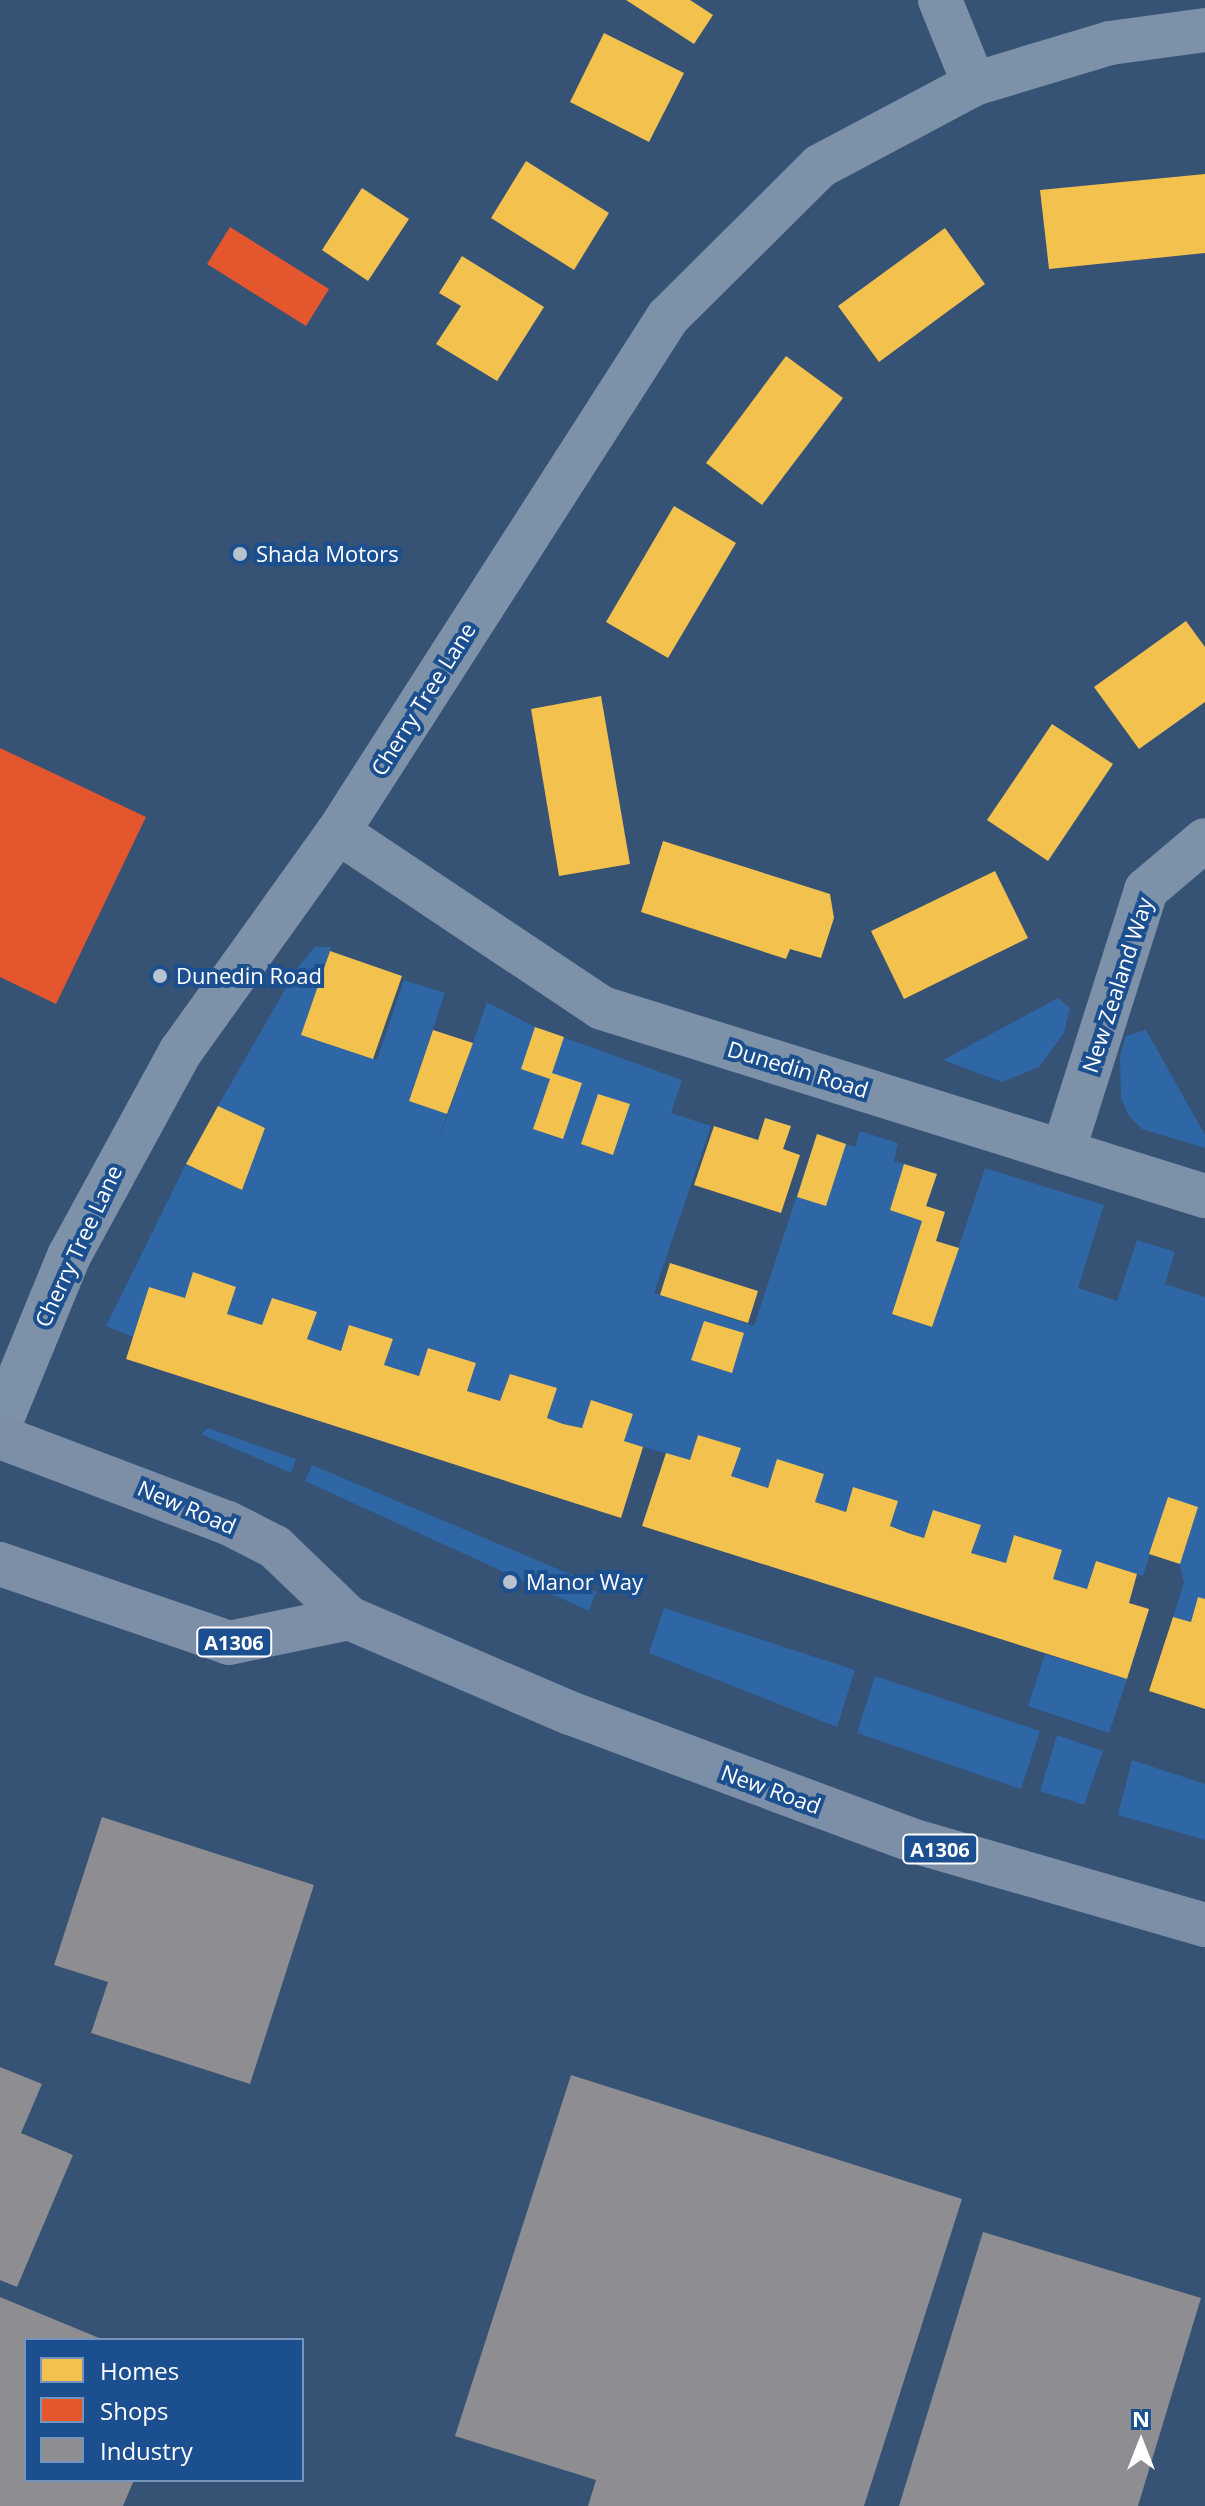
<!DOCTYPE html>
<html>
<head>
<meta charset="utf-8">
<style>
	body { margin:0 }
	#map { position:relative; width:1205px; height:2506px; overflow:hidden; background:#365274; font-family:"Open Sans",sans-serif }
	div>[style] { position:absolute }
	.green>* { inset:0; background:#2f66a5 }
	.homes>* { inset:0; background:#f2c14e }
	.shops>* { inset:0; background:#e4572e }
	.industry>* { inset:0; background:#8d8d92 }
	.minor>* { height:44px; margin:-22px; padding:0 22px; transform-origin:22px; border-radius:22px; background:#7d92a8 }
	.major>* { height:44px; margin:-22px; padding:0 22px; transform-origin:22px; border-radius:22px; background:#7d8ea7 }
	.dots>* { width:22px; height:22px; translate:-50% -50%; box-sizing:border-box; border:4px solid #1b4f8f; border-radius:50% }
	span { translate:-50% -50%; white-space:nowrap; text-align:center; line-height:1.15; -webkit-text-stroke:8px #1b4f8f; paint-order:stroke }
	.shield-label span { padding:2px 6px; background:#1b4f8f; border:2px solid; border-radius:6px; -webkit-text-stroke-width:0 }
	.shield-label { font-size:20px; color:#fff; font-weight:700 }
	.poi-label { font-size:22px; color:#fff }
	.left { translate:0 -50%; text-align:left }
	.street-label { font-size:22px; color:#fff }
	.legend { position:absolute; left:24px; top:2338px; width:280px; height:144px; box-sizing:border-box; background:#1b4f8f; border:2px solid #7695bc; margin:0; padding:10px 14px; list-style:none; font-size:24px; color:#fff }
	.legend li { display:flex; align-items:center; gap:16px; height:40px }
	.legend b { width:40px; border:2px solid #7695bc }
	.north { position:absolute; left:1101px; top:2402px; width:80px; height:80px; -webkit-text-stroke:6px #1b4f8f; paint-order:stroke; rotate:0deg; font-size:22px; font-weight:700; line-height:32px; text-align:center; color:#fff }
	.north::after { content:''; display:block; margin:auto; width:28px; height:36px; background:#fff; clip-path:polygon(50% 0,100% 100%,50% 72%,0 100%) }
</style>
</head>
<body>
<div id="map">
	<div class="green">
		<div style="clip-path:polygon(315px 947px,331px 947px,302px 1035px,377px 1060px,404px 980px,445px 993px,409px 1100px,447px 1114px,439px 1140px,487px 1002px,535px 1027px,682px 1080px,671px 1113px,711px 1126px,654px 1293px,754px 1326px,817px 1134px,855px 1147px,860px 1131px,898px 1143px,894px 1161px,937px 1174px,892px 1314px,932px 1327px,985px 1168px,1104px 1205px,1078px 1288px,1117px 1301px,1137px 1240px,1175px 1252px,1165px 1284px,1205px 1297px,1205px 1599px,1198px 1597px,1191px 1622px,1173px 1617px,1184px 1583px,1180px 1564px,1150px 1554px,1143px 1576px,1096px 1561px,1087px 1589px,1053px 1579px,1061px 1550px,1015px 1535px,1006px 1563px,971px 1553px,980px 1525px,924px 1538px,890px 1526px,898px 1501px,854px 1487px,846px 1512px,815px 1502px,823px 1473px,777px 1460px,768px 1488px,731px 1476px,740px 1448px,698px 1435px,690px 1460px,643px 1447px,624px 1441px,633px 1414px,592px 1401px,582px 1428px,563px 1424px,547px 1418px,556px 1388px,510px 1374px,500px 1401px,467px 1391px,476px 1363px,429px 1348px,419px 1376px,384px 1365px,393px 1339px,349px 1326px,341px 1351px,307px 1339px,316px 1312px,295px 1305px,272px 1298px,262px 1325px,227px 1314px,236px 1287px,194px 1273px,185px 1298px,149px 1287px,133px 1337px,106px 1326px,186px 1164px,242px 1190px,265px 1128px,218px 1106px,298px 967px)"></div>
		<div style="clip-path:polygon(1058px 998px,1070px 1008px,1064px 1033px,1039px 1067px,1002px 1082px,943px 1060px)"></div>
		<div style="clip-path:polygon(1146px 1030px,1205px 1135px,1205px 1148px,1142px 1129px,1129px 1116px,1121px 1098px,1120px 1056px,1126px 1036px)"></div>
		<div style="clip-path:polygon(208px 1428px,296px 1459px,291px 1473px,201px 1434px)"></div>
		<div style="clip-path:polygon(312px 1465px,572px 1575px,596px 1592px,589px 1611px,305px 1481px)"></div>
		<div style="clip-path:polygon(664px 1608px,855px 1670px,837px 1727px,649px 1653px)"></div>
		<div style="clip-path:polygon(1045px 1654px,1127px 1679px,1109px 1733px,1028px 1706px)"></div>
		<div style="clip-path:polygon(875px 1676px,1040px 1731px,1021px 1789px,857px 1733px)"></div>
		<div style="clip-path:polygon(1057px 1735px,1103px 1751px,1084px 1805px,1040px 1791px)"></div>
		<div style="clip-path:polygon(1132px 1760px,1205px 1784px,1205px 1840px,1118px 1815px)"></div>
	</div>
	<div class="homes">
		<div style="clip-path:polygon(626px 0,690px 0,713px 15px,694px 44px)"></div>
		<div style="clip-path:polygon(604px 33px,684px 73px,649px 142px,570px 102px)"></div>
		<div style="clip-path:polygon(526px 161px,609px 213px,574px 270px,491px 218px)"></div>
		<div style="clip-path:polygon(1205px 174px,1205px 253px,1049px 269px,1040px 190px)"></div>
		<div style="clip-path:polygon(362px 188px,409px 219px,368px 281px,322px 250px)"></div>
		<div style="clip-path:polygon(945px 228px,985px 284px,879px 362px,838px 306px)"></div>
		<div style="clip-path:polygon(462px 256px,544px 307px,497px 381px,436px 344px,461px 306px,439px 293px)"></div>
		<div style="clip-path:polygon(786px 356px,843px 398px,762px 505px,706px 463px)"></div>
		<div style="clip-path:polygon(674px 506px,736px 543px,668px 658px,606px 622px)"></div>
		<div style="clip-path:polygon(1186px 621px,1205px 647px,1205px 702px,1139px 749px,1094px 687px)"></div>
		<div style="clip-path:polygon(601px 696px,630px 864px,559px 876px,531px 709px)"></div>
		<div style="clip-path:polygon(1052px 724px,1113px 764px,1048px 861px,987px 820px)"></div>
		<div style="clip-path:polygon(663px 841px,830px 894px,834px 918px,821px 958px,790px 949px,786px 959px,641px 912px)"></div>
		<div style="clip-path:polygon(995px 871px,1028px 938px,904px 999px,871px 931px)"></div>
		<div style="clip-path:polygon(330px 951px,402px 976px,373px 1059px,301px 1035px)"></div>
		<div style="clip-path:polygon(535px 1027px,564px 1037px,552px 1073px,582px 1083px,563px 1139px,533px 1129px,550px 1079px,521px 1069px)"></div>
		<div style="clip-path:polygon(433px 1030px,473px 1043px,447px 1114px,409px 1101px)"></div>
		<div style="clip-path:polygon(598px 1094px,630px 1104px,613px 1155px,581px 1144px)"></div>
		<div style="clip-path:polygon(218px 1106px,265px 1128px,242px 1190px,186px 1164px)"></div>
		<div style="clip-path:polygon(765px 1118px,791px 1126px,783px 1149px,800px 1155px,781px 1213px,694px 1185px,714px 1126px,758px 1140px)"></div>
		<div style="clip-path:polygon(817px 1134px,846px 1144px,826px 1206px,797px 1197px)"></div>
		<div style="clip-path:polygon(904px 1164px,937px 1174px,926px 1206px,945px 1212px,936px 1241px,959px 1248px,932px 1327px,892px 1314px,922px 1221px,890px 1210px)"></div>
		<div style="clip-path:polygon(670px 1263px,758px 1291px,748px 1323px,660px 1295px)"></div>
		<div style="clip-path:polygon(193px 1272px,236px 1287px,227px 1314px,262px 1325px,272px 1298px,295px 1305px,317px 1312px,307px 1339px,341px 1351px,349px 1325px,393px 1339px,384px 1365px,419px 1376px,428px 1348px,476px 1363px,467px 1391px,500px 1401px,510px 1374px,557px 1388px,547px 1418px,563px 1424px,582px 1428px,591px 1400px,633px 1414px,624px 1441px,643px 1447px,621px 1518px,126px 1359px,149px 1287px,185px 1298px)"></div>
		<div style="clip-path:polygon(704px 1321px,744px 1333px,732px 1373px,691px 1360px)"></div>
		<div style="clip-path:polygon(698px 1435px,741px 1448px,731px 1476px,768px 1488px,777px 1459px,824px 1474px,815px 1502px,846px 1512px,853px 1487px,898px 1501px,890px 1526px,908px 1533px,924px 1538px,933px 1510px,981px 1525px,971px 1553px,1006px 1563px,1014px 1535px,1062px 1550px,1053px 1579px,1087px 1589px,1096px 1561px,1137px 1574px,1129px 1603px,1149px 1609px,1127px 1679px,642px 1526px,666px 1453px,690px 1460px)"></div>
		<div style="clip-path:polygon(1168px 1497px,1198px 1507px,1180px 1564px,1149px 1554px)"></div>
		<div style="clip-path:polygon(1198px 1597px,1205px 1599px,1205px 1709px,1149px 1691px,1173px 1617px,1191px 1622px)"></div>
	</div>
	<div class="shops">
		<div style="clip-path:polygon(230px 227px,329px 289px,306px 326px,207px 264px)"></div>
		<div style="clip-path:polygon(0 748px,146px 817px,56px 1004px,0 977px)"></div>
	</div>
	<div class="industry">
		<div style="clip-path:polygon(102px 1817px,314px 1885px,250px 2084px,91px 2033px,108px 1982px,54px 1965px)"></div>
		<div style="clip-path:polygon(0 2067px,42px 2084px,21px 2133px,73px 2155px,17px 2287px,0 2280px)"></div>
		<div style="clip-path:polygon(571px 2075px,962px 2199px,864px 2506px,588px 2506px,596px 2480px,455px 2436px)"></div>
		<div style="clip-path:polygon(983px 2232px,1201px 2298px,1138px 2506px,899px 2506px)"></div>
		<div style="clip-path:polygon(0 2297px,104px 2340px,26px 2340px,26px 2480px,134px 2480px,123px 2506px,0 2506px)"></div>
	</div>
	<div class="minor">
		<div style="left:940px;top:0;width:91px;rotate:68deg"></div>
		<div style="left:338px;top:832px;width:317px;rotate:33.7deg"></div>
		<div style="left:602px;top:1008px;width:632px;rotate:17.32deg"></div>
		<div style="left:1063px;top:1152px;width:275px;rotate:-72.4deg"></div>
		<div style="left:1146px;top:890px;width:77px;rotate:-40.3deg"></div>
		<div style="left:0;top:1424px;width:182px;rotate:-67.7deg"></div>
		<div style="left:69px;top:1256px;width:234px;rotate:-61.4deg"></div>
		<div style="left:181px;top:1051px;width:269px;rotate:-54.4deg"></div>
		<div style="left:338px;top:832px;width:612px;rotate:-57.35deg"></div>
		<div style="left:668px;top:317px;width:214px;rotate:-44.8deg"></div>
		<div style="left:820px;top:166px;width:174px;rotate:-28deg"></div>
		<div style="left:974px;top:84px;width:142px;rotate:-16.8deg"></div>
		<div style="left:1110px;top:43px;width:96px;rotate:-7.8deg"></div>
	</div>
	<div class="major">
		<div style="left:0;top:1437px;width:244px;rotate:20.7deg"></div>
		<div style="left:228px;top:1523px;width:53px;rotate:27.1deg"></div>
		<div style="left:275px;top:1547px;width:103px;rotate:43.8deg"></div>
		<div style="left:349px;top:1618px;width:241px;rotate:23.3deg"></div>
		<div style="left:570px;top:1713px;width:367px;rotate:20.4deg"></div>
		<div style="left:914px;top:1841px;width:303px;rotate:16.1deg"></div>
		<div style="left:0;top:1564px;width:242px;rotate:19deg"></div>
		<div style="left:229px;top:1643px;width:123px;rotate:-11.8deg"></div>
	</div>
	<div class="dots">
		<div style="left:240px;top:554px;background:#b9c2ce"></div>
		<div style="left:160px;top:976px;background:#b9c2ce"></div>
		<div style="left:510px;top:1582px;background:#b9c2ce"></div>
	</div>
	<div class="shield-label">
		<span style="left:234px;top:1642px">A1306</span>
		<span style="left:940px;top:1849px">A1306</span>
	</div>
	<div class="poi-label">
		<span class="left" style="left:256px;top:554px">Shada Motors</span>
		<span class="left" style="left:176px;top:976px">Dunedin Road</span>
		<span class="left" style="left:526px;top:1582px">Manor Way</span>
	</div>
	<div class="street-label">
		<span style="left:423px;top:699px;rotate:-58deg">Cherry Tree Lane</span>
		<span style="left:1117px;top:985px;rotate:-72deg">New Zealand Way</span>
		<span style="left:798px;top:1069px;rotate:17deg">Dunedin Road</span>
		<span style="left:78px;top:1246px;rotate:-65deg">Cherry Tree Lane</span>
		<span style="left:187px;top:1507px;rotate:23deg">New Road</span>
		<span style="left:771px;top:1789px;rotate:20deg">New Road</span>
	</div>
	<ul class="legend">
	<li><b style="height:22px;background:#f2c14e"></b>Homes</li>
	<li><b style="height:22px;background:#e4572e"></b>Shops</li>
	<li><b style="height:22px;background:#8d8d92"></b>Industry</li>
	</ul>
	<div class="north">N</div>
</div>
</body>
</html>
